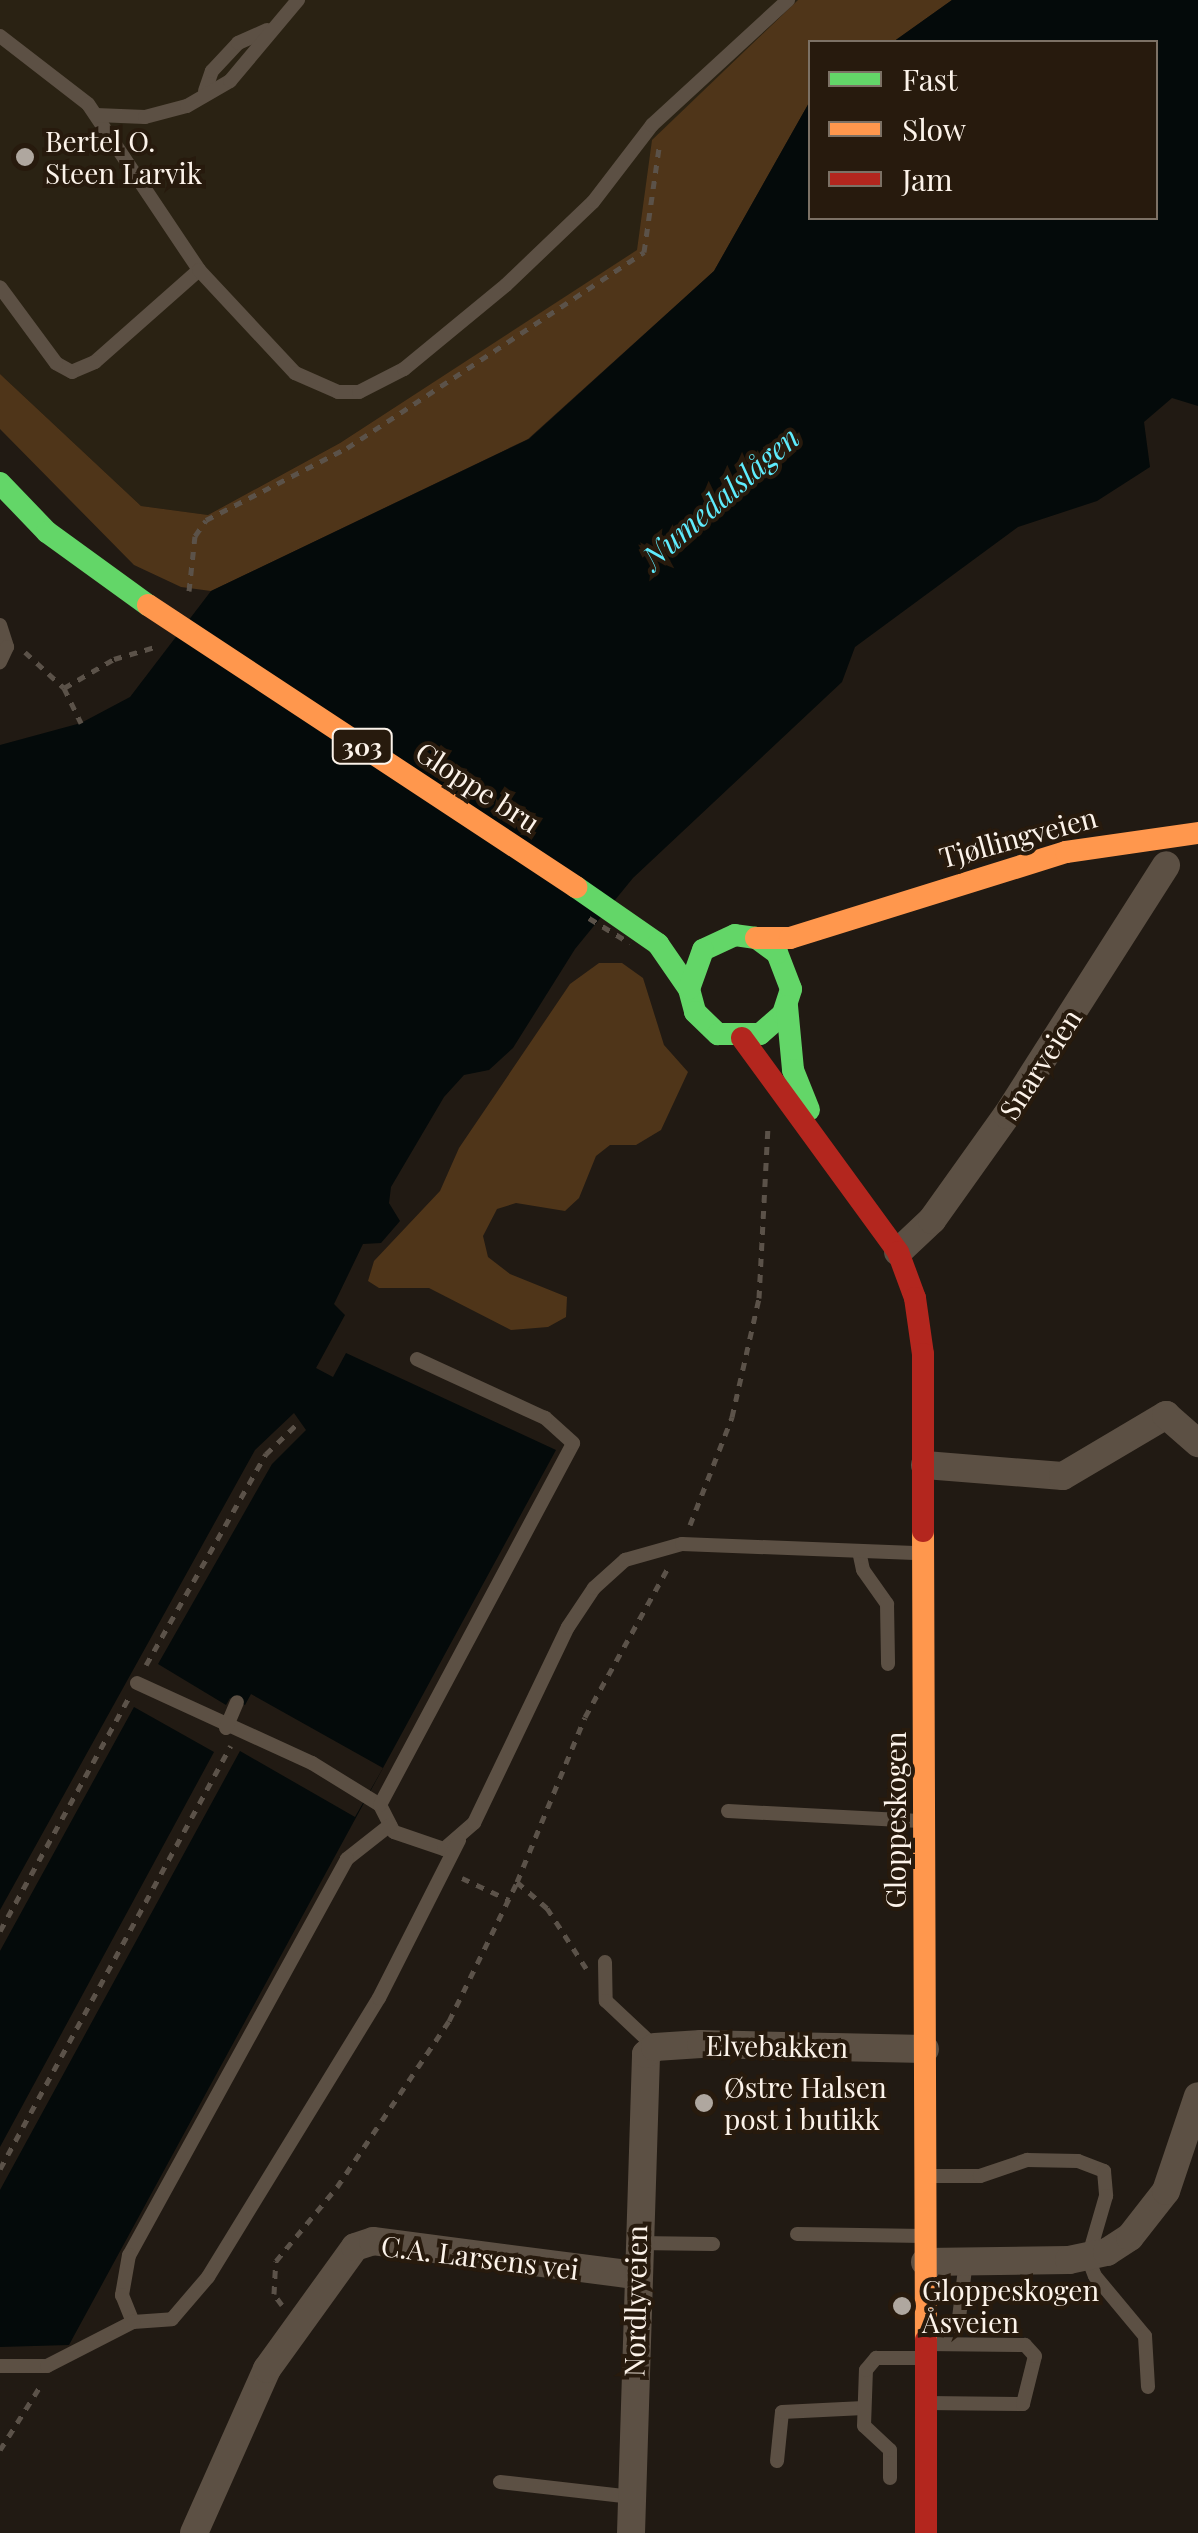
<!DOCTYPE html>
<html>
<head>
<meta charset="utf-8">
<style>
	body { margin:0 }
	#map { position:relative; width:1198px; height:2533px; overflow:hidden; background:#211a13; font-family:"Playfair Display",serif }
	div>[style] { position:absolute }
	.industrial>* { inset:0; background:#2a2213 }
	.green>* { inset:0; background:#4f3519 }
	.water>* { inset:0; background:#040a0a }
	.pier>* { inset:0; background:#211a13 }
	.path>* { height:5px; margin-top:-2.5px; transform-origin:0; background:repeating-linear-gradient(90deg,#5b5249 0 8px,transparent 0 16px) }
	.lane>* { height:14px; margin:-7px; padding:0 7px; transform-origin:7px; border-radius:7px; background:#5c5044 }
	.street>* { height:28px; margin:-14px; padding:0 14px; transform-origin:14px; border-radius:14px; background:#5c5044 }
	.fast>* { height:22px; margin:-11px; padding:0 11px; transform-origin:11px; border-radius:11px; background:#63d668 }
	.slow>* { height:22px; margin:-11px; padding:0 11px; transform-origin:11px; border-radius:11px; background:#ff974d }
	.jam>* { height:22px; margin:-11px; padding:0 11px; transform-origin:11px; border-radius:11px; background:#b3261e }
	.path-bridge>* { height:5px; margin-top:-2.5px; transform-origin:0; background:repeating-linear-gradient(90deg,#5b5249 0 8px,transparent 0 16px) }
	.slow-bridge>* { height:22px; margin:-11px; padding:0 11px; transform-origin:11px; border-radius:11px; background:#ff974d }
	.dots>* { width:28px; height:28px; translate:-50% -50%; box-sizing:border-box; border:5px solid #271a0d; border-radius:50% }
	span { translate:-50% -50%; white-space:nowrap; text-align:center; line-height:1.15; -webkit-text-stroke:8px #271a0d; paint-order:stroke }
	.shield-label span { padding:2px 8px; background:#271a0d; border:2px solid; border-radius:8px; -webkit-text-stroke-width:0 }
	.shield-label { font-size:25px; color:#fcf3ea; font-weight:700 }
	.poi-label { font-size:28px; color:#fcf3ea }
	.left { translate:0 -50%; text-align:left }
	.street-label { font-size:28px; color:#fcf3ea }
	.water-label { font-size:30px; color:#5fecfd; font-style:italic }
	.legend { position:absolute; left:808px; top:40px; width:350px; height:180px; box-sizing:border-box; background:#271a0d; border:2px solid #7c7165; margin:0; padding:12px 18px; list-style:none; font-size:30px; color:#fcf3ea }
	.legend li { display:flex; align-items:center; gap:20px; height:50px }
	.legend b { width:50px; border:2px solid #7c7165 }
</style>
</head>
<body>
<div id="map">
	<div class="industrial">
		<div style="clip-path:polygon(0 0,798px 0,653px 140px,638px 250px,340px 443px,208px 515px,141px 506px,0 374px)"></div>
	</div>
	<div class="green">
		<div style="clip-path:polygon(798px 0,952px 0,893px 42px,810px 42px,810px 101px,714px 271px,528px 439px,211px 591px,181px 587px,134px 565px,0 429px,0 374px,141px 506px,208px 515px,340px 443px,637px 250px,652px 140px)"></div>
		<div style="clip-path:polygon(599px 963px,622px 963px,643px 978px,664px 1045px,688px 1072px,661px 1130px,636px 1145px,610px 1145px,596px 1156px,579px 1198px,565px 1211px,516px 1203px,497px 1209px,483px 1236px,488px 1257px,510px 1274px,567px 1297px,566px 1317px,548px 1327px,511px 1330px,429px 1288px,379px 1288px,368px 1281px,374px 1261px,440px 1191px,459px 1148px,570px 984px)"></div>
	</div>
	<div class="water">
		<div style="clip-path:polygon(952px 0,1198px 0,1198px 406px,1172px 398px,1144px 422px,1150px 467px,1097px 501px,1018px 527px,855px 647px,842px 682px,633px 878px,575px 949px,513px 1048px,489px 1070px,464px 1075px,444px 1097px,391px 1187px,389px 1203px,400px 1221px,381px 1243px,363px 1244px,334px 1304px,345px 1315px,316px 1368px,333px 1377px,346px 1353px,556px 1450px,69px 2345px,0 2347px,0 745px,81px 723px,130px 697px,211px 591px,529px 439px,714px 271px,810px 101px,810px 218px,1156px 218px,1156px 42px,893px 42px)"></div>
	</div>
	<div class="pier">
		<div style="clip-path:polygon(294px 1413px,306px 1430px,272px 1464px,158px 1664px,226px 1705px,230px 1698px,245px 1705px,251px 1694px,383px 1768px,355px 1817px,240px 1751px,0 2190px,0 2147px,214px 1752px,134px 1707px,0 1951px,0 1910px,255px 1450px)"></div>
	</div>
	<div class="path">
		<div style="left:189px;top:591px;width:55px;rotate:-83.8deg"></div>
		<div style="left:195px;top:536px;width:19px;rotate:-55deg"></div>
		<div style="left:206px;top:520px;width:158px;rotate:-27.1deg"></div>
		<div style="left:347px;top:448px;width:356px;rotate:-33.4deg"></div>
		<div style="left:644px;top:252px;width:105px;rotate:-81.8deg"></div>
		<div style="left:25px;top:652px;width:53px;rotate:42.7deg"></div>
		<div style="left:64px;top:688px;width:39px;rotate:64deg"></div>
		<div style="left:64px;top:688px;width:58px;rotate:-30.1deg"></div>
		<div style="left:114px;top:659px;width:43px;rotate:-16.3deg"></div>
		<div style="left:690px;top:1525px;width:116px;rotate:-68.7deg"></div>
		<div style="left:732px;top:1417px;width:122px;rotate:-77.2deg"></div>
		<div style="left:759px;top:1298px;width:170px;rotate:-87deg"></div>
		<div style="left:146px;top:1665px;width:243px;rotate:-60.4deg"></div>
		<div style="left:266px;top:1454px;width:42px;rotate:-44deg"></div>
		<div style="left:462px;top:1878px;width:52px;rotate:25.1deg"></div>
		<div style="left:517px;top:1882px;width:40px;rotate:41deg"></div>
		<div style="left:547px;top:1908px;width:72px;rotate:57deg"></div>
		<div style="left:0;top:1931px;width:267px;rotate:-61.1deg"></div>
		<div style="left:0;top:2169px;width:482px;rotate:-61.4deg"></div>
		<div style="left:282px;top:2305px;width:14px;rotate:-126deg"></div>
		<div style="left:274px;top:2294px;width:33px;rotate:-87deg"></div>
		<div style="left:276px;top:2261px;width:96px;rotate:-50.5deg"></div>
		<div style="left:337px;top:2187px;width:200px;rotate:-56deg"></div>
		<div style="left:449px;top:2021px;width:155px;rotate:-63.9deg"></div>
		<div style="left:517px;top:1882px;width:178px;rotate:-67.6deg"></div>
		<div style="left:585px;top:1717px;width:173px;rotate:-60.9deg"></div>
		<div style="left:0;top:2450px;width:77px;rotate:-57.8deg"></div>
	</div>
	<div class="lane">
		<div style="left:0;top:36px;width:111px;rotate:37.7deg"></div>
		<div style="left:88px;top:104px;width:200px;rotate:56.2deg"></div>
		<div style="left:199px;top:270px;width:139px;rotate:138.5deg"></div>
		<div style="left:95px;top:362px;width:25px;rotate:157deg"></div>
		<div style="left:72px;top:372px;width:18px;rotate:-151deg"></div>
		<div style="left:56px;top:363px;width:94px;rotate:-126.4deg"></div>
		<div style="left:205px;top:91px;width:21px;rotate:-71deg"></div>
		<div style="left:212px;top:71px;width:38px;rotate:-47deg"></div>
		<div style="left:238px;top:43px;width:32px;rotate:-24deg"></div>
		<div style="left:96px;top:115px;width:49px;rotate:2.3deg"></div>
		<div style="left:145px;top:117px;width:43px;rotate:-14.7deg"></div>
		<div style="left:187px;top:106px;width:50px;rotate:-30.2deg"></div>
		<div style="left:230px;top:81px;width:106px;rotate:-50deg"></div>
		<div style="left:199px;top:270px;width:141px;rotate:47deg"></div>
		<div style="left:295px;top:373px;width:47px;rotate:23.8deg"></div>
		<div style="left:338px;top:392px;width:21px"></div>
		<div style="left:359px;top:392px;width:51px;rotate:-27.1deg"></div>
		<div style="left:404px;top:369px;width:132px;rotate:-39.5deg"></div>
		<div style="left:506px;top:285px;width:120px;rotate:-43.7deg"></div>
		<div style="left:593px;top:202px;width:97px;rotate:-52.5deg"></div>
		<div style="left:652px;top:125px;width:185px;rotate:-42.6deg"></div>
		<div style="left:0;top:625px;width:23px;rotate:72deg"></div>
		<div style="left:7px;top:647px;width:17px;rotate:115deg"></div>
		<div style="left:859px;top:1551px;width:19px;rotate:78deg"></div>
		<div style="left:863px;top:1570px;width:42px;rotate:54.8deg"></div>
		<div style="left:887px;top:1604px;width:60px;rotate:89deg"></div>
		<div style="left:137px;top:1683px;width:192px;rotate:24.6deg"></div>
		<div style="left:312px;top:1763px;width:80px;rotate:31.7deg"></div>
		<div style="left:380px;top:1805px;width:30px;rotate:63deg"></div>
		<div style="left:394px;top:1832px;width:53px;rotate:18.8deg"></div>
		<div style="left:444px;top:1849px;width:40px;rotate:-41deg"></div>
		<div style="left:474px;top:1823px;width:217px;rotate:-64.4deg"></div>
		<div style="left:568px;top:1627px;width:47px;rotate:-56.3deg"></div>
		<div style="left:594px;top:1588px;width:42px;rotate:-42.1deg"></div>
		<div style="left:625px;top:1560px;width:59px;rotate:-15.7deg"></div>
		<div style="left:682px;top:1544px;width:239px;rotate:2.2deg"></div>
		<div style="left:226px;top:1728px;width:28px;rotate:-67deg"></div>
		<div style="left:380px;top:1805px;width:410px;rotate:-61.9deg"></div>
		<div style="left:573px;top:1443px;width:38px;rotate:-138deg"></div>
		<div style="left:545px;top:1418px;width:141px;rotate:-155.3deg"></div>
		<div style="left:728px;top:1811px;width:192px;rotate:3deg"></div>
		<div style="left:390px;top:1825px;width:55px;rotate:141.7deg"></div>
		<div style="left:347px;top:1859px;width:452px;rotate:118.8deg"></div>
		<div style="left:129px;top:2255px;width:41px;rotate:99.9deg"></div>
		<div style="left:122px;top:2295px;width:29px;rotate:68deg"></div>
		<div style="left:133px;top:2322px;width:39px;rotate:-4deg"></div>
		<div style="left:172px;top:2319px;width:55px;rotate:-49.4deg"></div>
		<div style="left:208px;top:2277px;width:327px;rotate:-58.5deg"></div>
		<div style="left:379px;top:1998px;width:177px;rotate:-63.1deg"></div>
		<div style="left:605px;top:1962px;width:39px;rotate:89deg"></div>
		<div style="left:606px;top:2001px;width:67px;rotate:43.2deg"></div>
		<div style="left:927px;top:2176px;width:53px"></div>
		<div style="left:980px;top:2176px;width:50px;rotate:-18.8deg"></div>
		<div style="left:1027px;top:2160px;width:51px;rotate:1.1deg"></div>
		<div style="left:1078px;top:2161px;width:28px;rotate:21deg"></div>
		<div style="left:1104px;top:2171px;width:25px;rotate:85deg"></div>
		<div style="left:1106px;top:2196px;width:65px;rotate:106.2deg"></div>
		<div style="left:1088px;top:2258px;width:19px;rotate:69deg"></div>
		<div style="left:1095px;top:2276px;width:78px;rotate:50.2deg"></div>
		<div style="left:1145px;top:2336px;width:51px;rotate:86.6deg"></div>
		<div style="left:797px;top:2234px;width:127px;rotate:0.9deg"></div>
		<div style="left:637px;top:2243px;width:76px;rotate:0.8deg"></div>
		<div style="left:926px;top:2328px;width:32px;rotate:-4deg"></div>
		<div style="left:958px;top:2326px;width:65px;rotate:-83deg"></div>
		<div style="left:0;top:2366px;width:47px"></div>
		<div style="left:47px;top:2366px;width:97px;rotate:-27.1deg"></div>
		<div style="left:926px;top:2403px;width:97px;rotate:0.6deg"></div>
		<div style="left:1023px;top:2404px;width:49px;rotate:-76deg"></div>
		<div style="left:1035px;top:2356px;width:15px;rotate:-132deg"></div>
		<div style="left:1025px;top:2345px;width:99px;rotate:-179.4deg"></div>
		<div style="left:777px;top:2461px;width:49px;rotate:-84.2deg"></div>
		<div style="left:782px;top:2412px;width:82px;rotate:-2.8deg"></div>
		<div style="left:890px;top:2478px;width:28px;rotate:-90deg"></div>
		<div style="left:890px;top:2450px;width:35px;rotate:-137deg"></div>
		<div style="left:864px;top:2426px;width:56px;rotate:-88deg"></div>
		<div style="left:866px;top:2370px;width:16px;rotate:-50deg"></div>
		<div style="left:876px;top:2358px;width:49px"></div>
		<div style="left:500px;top:2482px;width:133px;rotate:6.5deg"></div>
	</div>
	<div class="street">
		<div style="left:898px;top:1252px;width:47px;rotate:-43.3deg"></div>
		<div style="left:932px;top:1220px;width:129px;rotate:-54.5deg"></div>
		<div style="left:1007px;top:1115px;width:296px;rotate:-57.5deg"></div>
		<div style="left:925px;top:1465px;width:138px;rotate:4.6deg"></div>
		<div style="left:1063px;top:1476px;width:120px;rotate:-30.6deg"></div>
		<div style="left:1166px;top:1415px;width:43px;rotate:41.2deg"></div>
		<div style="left:925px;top:2262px;width:144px;rotate:-0.8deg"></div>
		<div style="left:1069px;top:2260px;width:39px;rotate:-12deg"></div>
		<div style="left:1107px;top:2252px;width:27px;rotate:-33deg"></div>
		<div style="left:1130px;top:2237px;width:58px;rotate:-52deg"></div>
		<div style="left:1166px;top:2191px;width:100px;rotate:-71.4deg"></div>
		<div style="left:194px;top:2533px;width:180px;rotate:-66deg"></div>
		<div style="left:267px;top:2369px;width:150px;rotate:-54.2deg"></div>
		<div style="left:355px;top:2247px;width:19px;rotate:-18deg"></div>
		<div style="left:373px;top:2241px;width:264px;rotate:7.4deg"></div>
		<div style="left:631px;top:2533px;width:479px;rotate:-88.2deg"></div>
		<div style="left:646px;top:2054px;width:11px;rotate:-38deg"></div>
		<div style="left:655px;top:2047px;width:46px;rotate:-3.7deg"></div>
		<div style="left:701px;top:2044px;width:224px;rotate:1.3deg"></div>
	</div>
	<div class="fast">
		<div style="left:0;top:483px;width:68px;rotate:46.2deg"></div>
		<div style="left:47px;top:532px;width:125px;rotate:35.9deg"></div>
		<div style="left:576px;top:887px;width:100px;rotate:34.8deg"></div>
		<div style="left:658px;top:944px;width:55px;rotate:55.4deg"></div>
		<div style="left:689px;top:989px;width:24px;rotate:75deg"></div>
		<div style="left:695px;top:1012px;width:32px;rotate:44deg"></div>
		<div style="left:718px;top:1034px;width:42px"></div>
		<div style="left:760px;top:1034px;width:30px;rotate:-41deg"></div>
		<div style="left:783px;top:1014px;width:26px;rotate:-72deg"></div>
		<div style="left:791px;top:989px;width:39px;rotate:-111deg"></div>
		<div style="left:777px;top:953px;width:26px;rotate:-144deg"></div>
		<div style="left:756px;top:938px;width:21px;rotate:-172deg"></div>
		<div style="left:735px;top:935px;width:35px;rotate:155deg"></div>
		<div style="left:703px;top:950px;width:41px;rotate:109.7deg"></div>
		<div style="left:787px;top:1006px;width:64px;rotate:84.6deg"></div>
		<div style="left:793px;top:1070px;width:43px;rotate:68.2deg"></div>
	</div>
	<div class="slow">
		<div style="left:756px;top:938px;width:34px"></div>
		<div style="left:790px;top:938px;width:289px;rotate:-17.3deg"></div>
		<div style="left:1066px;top:852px;width:133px;rotate:-8.2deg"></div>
		<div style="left:923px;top:1531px;width:809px;rotate:89.79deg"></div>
	</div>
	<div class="jam">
		<div style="left:742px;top:1038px;width:265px;rotate:53.9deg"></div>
		<div style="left:898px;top:1252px;width:49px;rotate:69.7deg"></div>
		<div style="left:915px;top:1298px;width:57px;rotate:81.9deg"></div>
		<div style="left:923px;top:1354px;width:177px;rotate:90deg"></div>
		<div style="left:926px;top:2340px;width:193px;rotate:90deg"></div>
	</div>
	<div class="path-bridge">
		<div style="left:589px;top:918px;width:48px;rotate:31.4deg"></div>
	</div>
	<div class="slow-bridge">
		<div style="left:148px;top:605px;width:513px;rotate:33.38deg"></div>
	</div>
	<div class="dots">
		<div style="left:25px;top:157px;background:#afa79f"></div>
		<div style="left:704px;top:2103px;background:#afa79f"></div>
		<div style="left:902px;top:2306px;background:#afa79f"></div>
	</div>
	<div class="shield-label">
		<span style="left:362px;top:746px">303</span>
	</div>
	<div class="poi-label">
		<span class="left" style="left:45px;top:157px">Bertel O.<br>Steen Larvik</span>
		<span class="left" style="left:724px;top:2103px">Østre Halsen<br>post i butikk</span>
		<span class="left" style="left:922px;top:2306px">Gloppeskogen<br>Åsveien</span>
	</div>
	<div class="street-label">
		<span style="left:478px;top:787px;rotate:33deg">Gloppe bru</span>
		<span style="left:1018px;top:837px;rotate:-15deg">Tjøllingveien</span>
		<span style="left:1040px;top:1064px;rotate:-57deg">Snarveien</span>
		<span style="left:895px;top:1820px;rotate:-90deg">Gloppeskogen</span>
		<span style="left:777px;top:2046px;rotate:1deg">Elvebakken</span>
		<span style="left:480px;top:2257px;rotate:7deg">C.A. Larsens vei</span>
		<span style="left:635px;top:2301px;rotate:-89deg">Nordlyveien</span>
	</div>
	<div class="water-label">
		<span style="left:720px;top:497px;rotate:-41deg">Numedalslågen</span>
	</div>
	<ul class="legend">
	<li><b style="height:12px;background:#63d668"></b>Fast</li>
	<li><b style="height:12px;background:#ff974d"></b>Slow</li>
	<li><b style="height:12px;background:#b3261e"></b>Jam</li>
	</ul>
</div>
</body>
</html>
